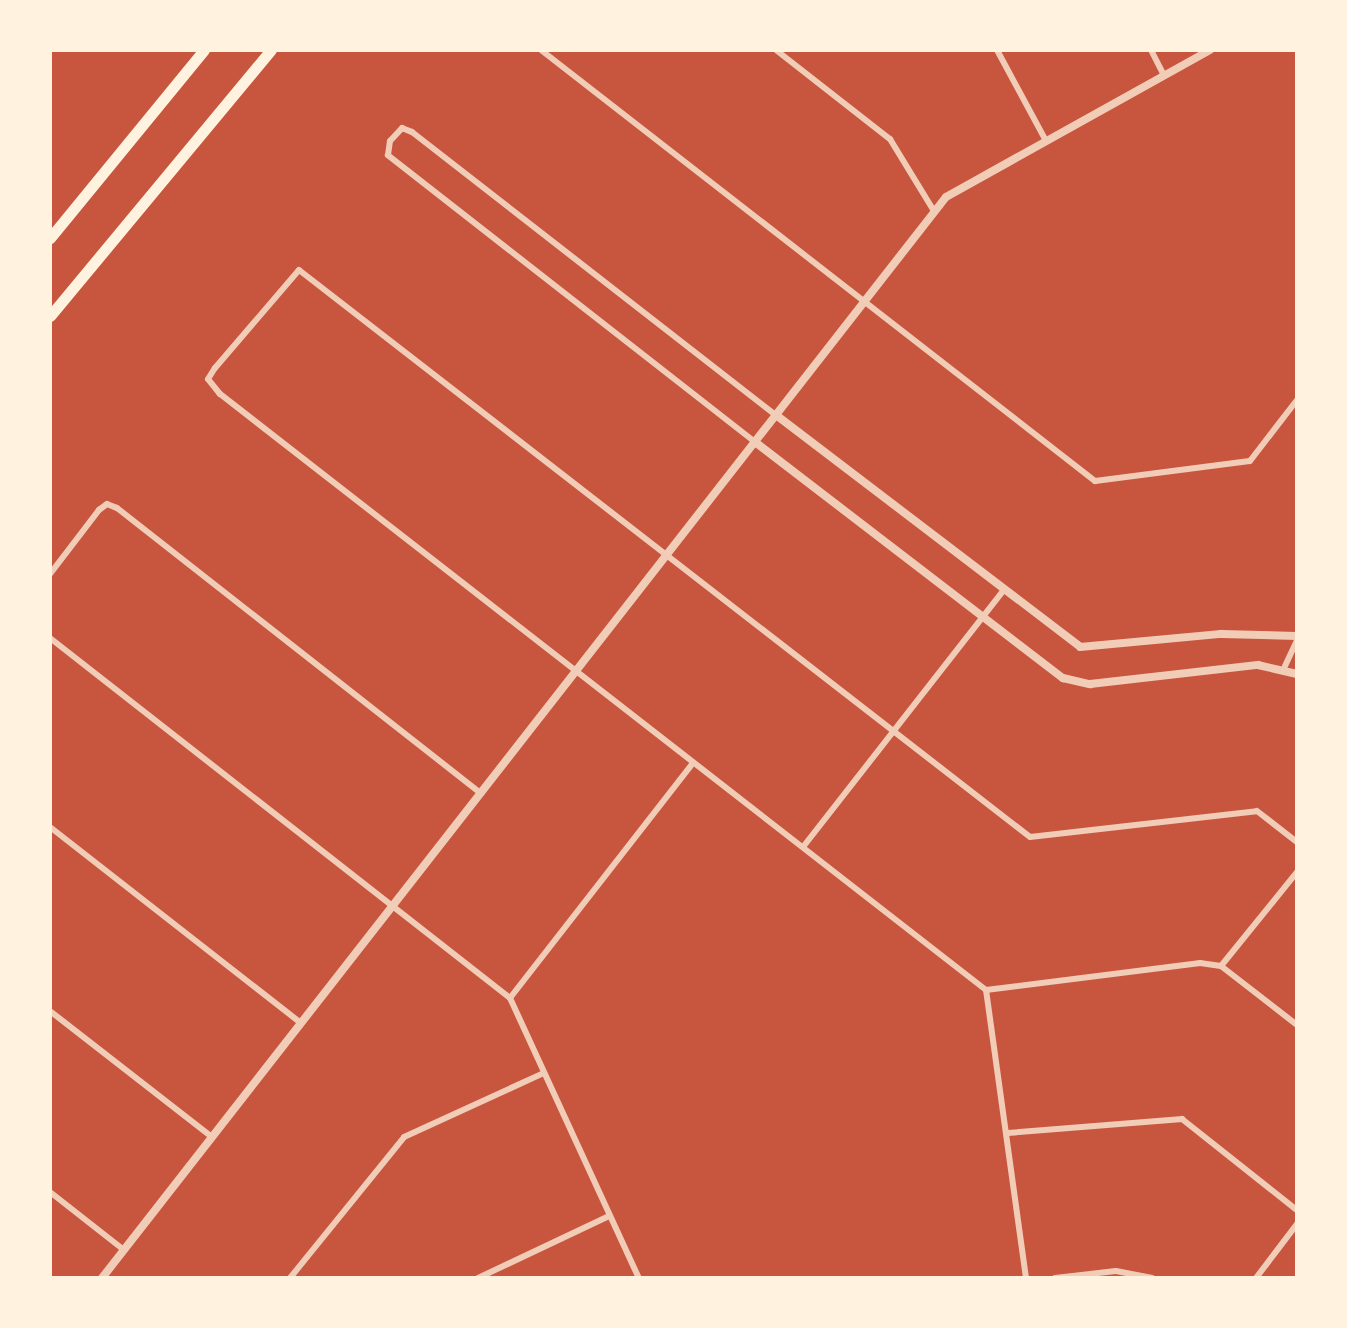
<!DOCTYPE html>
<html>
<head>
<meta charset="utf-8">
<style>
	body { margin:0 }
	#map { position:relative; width:1347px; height:1328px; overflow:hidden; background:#c8553d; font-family:"Fira Sans Condensed",sans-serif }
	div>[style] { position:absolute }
	.minor>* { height:6px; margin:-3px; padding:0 3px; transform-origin:3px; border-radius:3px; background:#f1ccb7 }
	.tertiary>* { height:8px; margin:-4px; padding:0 4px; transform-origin:4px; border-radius:4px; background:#f1ccb7 }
	.motorway>* { height:11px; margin:-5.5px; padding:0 5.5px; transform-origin:5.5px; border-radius:5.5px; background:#fff3e0 }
	span { translate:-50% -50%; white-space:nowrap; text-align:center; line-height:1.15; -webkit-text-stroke:8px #fff3e0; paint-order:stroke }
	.frame { position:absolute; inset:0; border:52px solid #fff3e0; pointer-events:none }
</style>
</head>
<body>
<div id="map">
	<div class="minor">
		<div style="left:541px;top:50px;width:702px;rotate:37.88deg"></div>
		<div style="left:1095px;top:481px;width:156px;rotate:-7.4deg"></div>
		<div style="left:1250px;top:461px;width:77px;rotate:-52.4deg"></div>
		<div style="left:776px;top:50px;width:145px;rotate:38deg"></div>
		<div style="left:890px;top:139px;width:84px;rotate:58.6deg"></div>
		<div style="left:997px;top:50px;width:103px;rotate:61.7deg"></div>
		<div style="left:1151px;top:50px;width:28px;rotate:63deg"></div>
		<div style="left:755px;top:442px;width:466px;rotate:-142deg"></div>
		<div style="left:388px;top:155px;width:14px;rotate:-82deg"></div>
		<div style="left:390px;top:141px;width:18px;rotate:-47deg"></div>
		<div style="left:402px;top:128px;width:11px;rotate:22deg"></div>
		<div style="left:412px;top:132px;width:461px;rotate:37.9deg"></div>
		<div style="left:50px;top:574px;width:81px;rotate:-52.6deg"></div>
		<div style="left:99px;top:510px;width:10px;rotate:-37deg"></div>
		<div style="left:107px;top:504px;width:11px;rotate:22deg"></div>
		<div style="left:117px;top:508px;width:462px;rotate:38.1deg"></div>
		<div style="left:50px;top:638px;width:584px;rotate:38.05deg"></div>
		<div style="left:510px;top:998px;width:308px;rotate:65.3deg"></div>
		<div style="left:1285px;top:666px;width:29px;rotate:-65deg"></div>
		<div style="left:50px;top:827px;width:318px;rotate:38deg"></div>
		<div style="left:803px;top:847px;width:325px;rotate:-52deg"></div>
		<div style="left:1221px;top:966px;width:121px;rotate:-51deg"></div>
		<div style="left:986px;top:990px;width:216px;rotate:-7.2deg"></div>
		<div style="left:1200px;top:963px;width:21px;rotate:8deg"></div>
		<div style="left:1221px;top:966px;width:96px;rotate:37.8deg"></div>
		<div style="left:510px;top:998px;width:298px;rotate:-52.1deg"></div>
		<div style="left:50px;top:1011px;width:205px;rotate:37.9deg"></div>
		<div style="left:1008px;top:1133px;width:175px;rotate:-4.6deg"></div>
		<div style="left:1182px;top:1119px;width:147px;rotate:38.4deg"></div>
		<div style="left:50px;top:1192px;width:94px;rotate:38.1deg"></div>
		<div style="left:290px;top:1278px;width:181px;rotate:-51deg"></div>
		<div style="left:404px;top:1137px;width:154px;rotate:-24.6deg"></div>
		<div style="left:478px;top:1278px;width:145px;rotate:-25.3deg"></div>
		<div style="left:1026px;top:1278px;width:291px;rotate:-97.9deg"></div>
		<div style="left:986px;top:990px;width:971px;rotate:-142.11deg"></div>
		<div style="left:220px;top:394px;width:19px;rotate:-129deg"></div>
		<div style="left:208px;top:379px;width:13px;rotate:-58deg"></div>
		<div style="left:215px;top:368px;width:129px;rotate:-49.4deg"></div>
		<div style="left:299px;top:270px;width:925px;rotate:37.8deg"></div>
		<div style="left:1030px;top:837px;width:228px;rotate:-6.5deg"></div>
		<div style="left:1257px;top:811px;width:51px;rotate:37.8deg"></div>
		<div style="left:1055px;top:1278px;width:61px;rotate:-6.5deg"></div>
		<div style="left:1116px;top:1271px;width:37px;rotate:11deg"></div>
		<div style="left:1256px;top:1278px;width:68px;rotate:-52.8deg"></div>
	</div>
	<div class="tertiary">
		<div style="left:776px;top:415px;width:382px;rotate:37.3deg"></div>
		<div style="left:1080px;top:647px;width:142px;rotate:-5.3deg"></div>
		<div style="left:1221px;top:634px;width:76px;rotate:1.5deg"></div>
		<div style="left:755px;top:442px;width:388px;rotate:37.5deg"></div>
		<div style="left:1063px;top:678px;width:28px;rotate:13deg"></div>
		<div style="left:1090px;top:684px;width:169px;rotate:-6.5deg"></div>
		<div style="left:1258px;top:665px;width:40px;rotate:13deg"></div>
		<div style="left:102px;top:1278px;width:1371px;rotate:-52.02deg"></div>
		<div style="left:946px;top:197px;width:302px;rotate:-29.1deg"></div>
	</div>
	<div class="motorway">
		<div style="left:50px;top:238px;width:243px;rotate:-50.7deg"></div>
		<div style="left:50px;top:316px;width:346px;rotate:-50.3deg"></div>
	</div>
	<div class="frame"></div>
</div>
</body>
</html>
